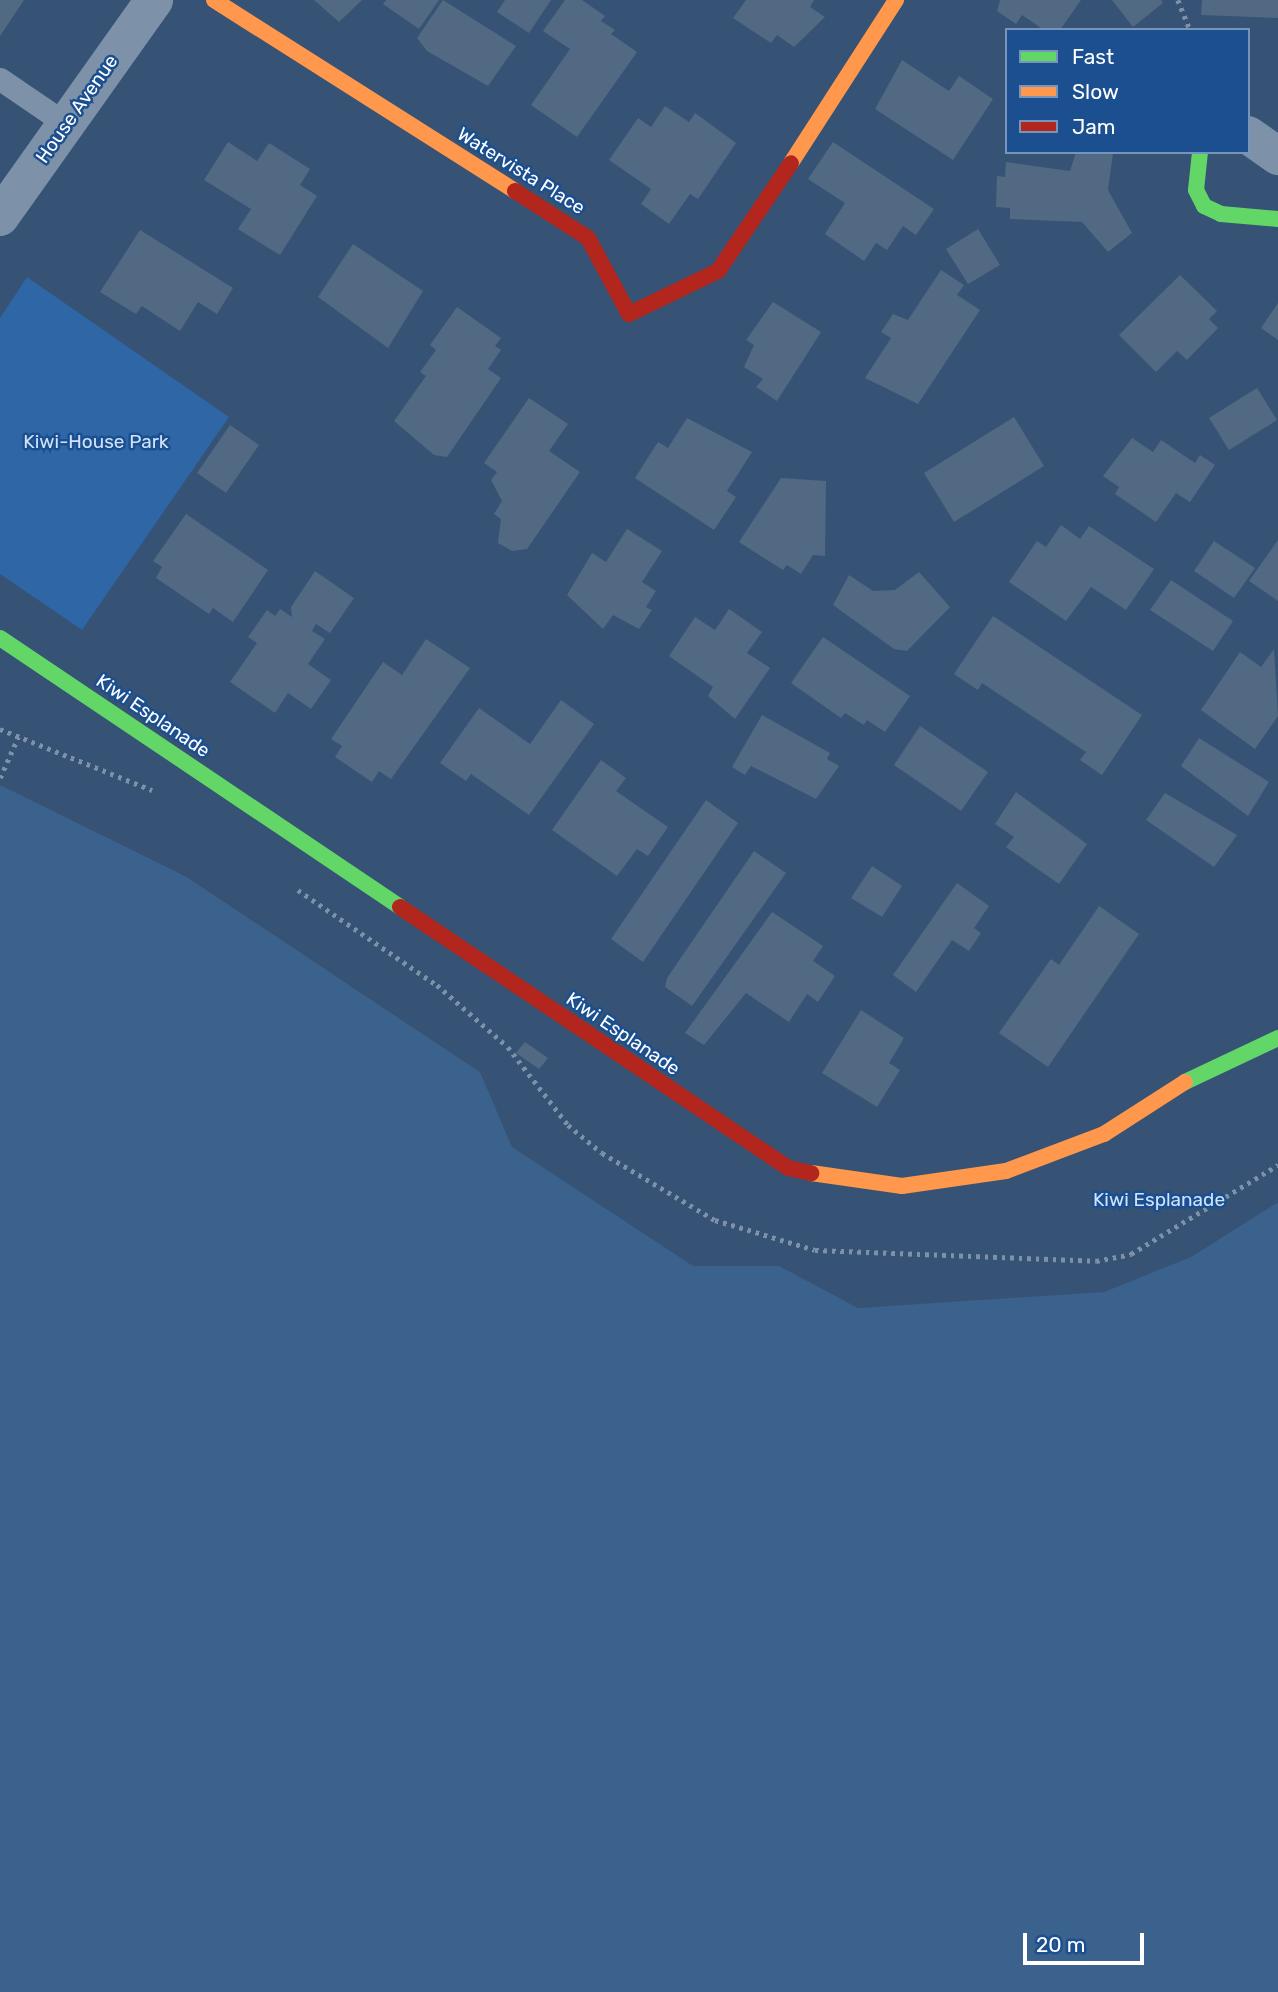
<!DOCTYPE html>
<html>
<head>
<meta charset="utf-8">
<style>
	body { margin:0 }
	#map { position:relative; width:1278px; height:1992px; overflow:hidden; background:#365274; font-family:Rubik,sans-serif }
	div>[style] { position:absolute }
	.green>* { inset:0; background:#2f66a5 }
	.water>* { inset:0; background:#3b618d }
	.pier>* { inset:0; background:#365274 }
	.building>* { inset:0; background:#526984 }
	.path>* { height:4.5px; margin-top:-2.25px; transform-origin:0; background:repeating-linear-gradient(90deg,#7d92a8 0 3.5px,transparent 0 8.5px) }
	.lane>* { height:23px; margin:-11.5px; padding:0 11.5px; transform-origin:11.5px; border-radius:11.5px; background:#7d92a8 }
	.street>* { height:38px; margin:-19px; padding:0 19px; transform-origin:19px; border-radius:19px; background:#7d92a8 }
	.fast>* { height:16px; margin:-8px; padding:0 8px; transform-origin:8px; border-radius:8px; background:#63d668 }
	.slow>* { height:16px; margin:-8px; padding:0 8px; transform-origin:8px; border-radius:8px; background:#ff974d }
	.jam>* { height:16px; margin:-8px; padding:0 8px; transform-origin:8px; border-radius:8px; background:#b3261e }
	span { translate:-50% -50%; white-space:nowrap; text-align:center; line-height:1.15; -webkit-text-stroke:5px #1b4f8f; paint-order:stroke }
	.street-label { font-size:19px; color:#fff }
	.park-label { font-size:19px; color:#cfe3fa }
	.legend { position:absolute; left:1005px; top:28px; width:245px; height:126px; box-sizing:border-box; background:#1b4f8f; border:2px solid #7695bc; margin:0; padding:9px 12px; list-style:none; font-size:21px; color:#fff }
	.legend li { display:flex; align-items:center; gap:14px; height:35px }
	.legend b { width:35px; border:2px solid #7695bc }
	.scale { position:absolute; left:1023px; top:1933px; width:121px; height:32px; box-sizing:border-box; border:4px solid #fff; border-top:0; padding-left:9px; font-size:21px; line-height:24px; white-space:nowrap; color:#fff; -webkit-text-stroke:5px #1b4f8f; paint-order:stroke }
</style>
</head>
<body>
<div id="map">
	<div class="green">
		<div style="clip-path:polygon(27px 277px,229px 417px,82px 630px,0 574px,0 318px)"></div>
	</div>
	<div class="water">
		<div style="clip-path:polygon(0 780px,187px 877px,480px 1072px,512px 1147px,693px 1266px,779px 1266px,858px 1308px,1104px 1292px,1191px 1257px,1278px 1202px,1278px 1992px,0 1992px)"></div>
	</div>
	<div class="pier">
		<div style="clip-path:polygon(0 777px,189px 875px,480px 1072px,187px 877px,0 785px)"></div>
		<div style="clip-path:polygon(1278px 1198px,1278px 1202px,1203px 1249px,1206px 1243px)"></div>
	</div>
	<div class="building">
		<div style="clip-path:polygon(0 0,24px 0,0 36px)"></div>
		<div style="clip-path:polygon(314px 0,362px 0,339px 22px)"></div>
		<div style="clip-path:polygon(386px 0,439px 0,419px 29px,383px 4px)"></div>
		<div style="clip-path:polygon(443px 0,516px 46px,488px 86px,427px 51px,417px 38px)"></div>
		<div style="clip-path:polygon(505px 0,551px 0,529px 33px,497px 12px)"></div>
		<div style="clip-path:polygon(565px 0,582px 0,605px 16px,601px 21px,615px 30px,611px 34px,637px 52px,577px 137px,531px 105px,570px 49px,543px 31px)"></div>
		<div style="clip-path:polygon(746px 0,814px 0,810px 7px,825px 17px,794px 47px,777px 35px,771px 43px,733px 18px)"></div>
		<div style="clip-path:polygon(1000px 0,1081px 0,1060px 30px,1044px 30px,1022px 15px,1016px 24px,997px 11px)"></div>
		<div style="clip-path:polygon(1112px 0,1161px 0,1163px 3px,1133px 27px)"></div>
		<div style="clip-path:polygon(1202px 0,1278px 0,1278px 18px,1201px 15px)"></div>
		<div style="clip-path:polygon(902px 60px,949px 91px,959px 76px,993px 99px,953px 160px,875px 109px)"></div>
		<div style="clip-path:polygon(665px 106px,689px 122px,695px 113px,736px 143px,698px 199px,690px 194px,669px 224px,641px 204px,651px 189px,609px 160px,638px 118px,651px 127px)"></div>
		<div style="clip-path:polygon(228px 142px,257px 161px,269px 143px,310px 169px,300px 185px,317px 196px,280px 255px,238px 229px,251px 209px,204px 180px)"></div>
		<div style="clip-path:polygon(833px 142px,934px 209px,916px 235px,903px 226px,887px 250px,876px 243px,864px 261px,825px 234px,845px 203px,808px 179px)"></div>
		<div style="clip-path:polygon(1076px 152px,1113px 153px,1108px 190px,1132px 233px,1108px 252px,1082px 222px,1010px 219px,1010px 208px,996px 207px,997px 176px,1005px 177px,1006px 162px,1070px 171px)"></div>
		<div style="clip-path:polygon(978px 229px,1000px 265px,968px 284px,946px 249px)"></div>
		<div style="clip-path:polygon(140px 230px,233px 288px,217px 314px,198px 302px,180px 331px,142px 306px,136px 314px,100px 292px)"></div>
		<div style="clip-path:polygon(353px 244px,423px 291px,388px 348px,318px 297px)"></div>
		<div style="clip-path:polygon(941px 270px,964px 285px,957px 295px,980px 310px,918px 404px,865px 378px,891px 338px,881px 332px,893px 314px,908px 320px)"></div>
		<div style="clip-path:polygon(1180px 275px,1217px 311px,1209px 319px,1218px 328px,1187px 360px,1177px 351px,1156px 372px,1119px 335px)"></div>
		<div style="clip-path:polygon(773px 302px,821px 332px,777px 401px,756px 387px,763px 379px,744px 367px,754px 345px,746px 340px)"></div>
		<div style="clip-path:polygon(1278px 303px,1278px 340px,1261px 328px)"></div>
		<div style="clip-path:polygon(457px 307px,501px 338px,495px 346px,501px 350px,488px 369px,501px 378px,447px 457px,434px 455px,394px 421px,426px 376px,420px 372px,436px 350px,430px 345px)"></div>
		<div style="clip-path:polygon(1257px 388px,1277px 420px,1229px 450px,1209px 418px)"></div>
		<div style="clip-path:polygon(529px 398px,568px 424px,549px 451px,580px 472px,527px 549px,512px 551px,498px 543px,501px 519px,494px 514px,502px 501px,491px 480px,497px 472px,484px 463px)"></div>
		<div style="clip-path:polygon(1014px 417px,1044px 466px,954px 522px,924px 473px)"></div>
		<div style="clip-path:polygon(687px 418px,752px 452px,727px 491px,736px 497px,714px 530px,635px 478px,658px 442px,668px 448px)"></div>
		<div style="clip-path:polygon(230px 425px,259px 445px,226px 493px,197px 473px)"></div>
		<div style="clip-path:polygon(1132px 438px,1153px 452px,1161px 440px,1195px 463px,1200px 455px,1215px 465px,1190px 502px,1176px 493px,1156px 522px,1115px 494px,1119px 487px,1103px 476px)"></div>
		<div style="clip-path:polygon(781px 478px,826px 481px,825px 556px,813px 555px,801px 574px,787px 565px,783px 570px,739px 542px)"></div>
		<div style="clip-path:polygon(186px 514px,268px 570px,233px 622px,213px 608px,209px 614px,156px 578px,162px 567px,153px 561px)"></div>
		<div style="clip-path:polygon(1061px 525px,1080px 539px,1089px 526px,1154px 569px,1126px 610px,1091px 587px,1066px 621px,1009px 582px,1037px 541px,1046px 547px)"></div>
		<div style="clip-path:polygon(627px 529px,662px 551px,642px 582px,656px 591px,646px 607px,652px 610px,639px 629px,613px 615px,603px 629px,567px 595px,592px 553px,606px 562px)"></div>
		<div style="clip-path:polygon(1278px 540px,1278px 601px,1249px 581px)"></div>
		<div style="clip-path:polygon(1214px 541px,1255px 568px,1234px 598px,1194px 571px)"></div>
		<div style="clip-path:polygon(315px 571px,354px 598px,330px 633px,316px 624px,312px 631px,325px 639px,308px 664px,331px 680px,311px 709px,288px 693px,275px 713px,230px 682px,257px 643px,248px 637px,267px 610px,275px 616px,280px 609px,292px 617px,291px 607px)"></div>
		<div style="clip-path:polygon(919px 572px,950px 607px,907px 651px,894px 649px,833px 605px,849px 575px,873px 591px,895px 590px)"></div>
		<div style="clip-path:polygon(1171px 580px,1233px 621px,1213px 651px,1150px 610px)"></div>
		<div style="clip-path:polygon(729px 609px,762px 632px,747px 653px,770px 668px,735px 719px,708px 696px,713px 687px,669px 656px,695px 617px,715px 630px)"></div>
		<div style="clip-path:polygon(993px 616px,1142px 715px,1102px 775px,1080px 760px,1086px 752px,982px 683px,978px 690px,954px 674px)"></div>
		<div style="clip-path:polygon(823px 637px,910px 696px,885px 732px,867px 720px,864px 725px,845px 713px,841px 718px,791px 683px)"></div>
		<div style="clip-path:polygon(426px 639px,470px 668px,391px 779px,379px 771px,372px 782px,335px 757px,342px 746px,331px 739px,383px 662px,402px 675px)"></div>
		<div style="clip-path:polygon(1274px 649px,1278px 716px,1255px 749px,1201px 710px,1240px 652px,1261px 667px)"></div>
		<div style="clip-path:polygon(561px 700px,594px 724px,529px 815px,471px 774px,466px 781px,440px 763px,479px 708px,530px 744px)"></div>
		<div style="clip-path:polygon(762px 715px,830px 753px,827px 759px,839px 766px,816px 799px,751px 766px,745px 775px,732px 767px)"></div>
		<div style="clip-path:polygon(920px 726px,988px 772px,961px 811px,894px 765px)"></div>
		<div style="clip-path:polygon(1199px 738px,1269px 782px,1248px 816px,1181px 766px)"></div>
		<div style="clip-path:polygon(601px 760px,626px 778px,616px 791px,668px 827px,648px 856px,637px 849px,617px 876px,552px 830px)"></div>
		<div style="clip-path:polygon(1016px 792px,1087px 844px,1059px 884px,1006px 847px,1014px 837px,995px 824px)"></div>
		<div style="clip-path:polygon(1165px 793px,1237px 835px,1214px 867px,1146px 820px)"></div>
		<div style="clip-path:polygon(706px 800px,738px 823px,643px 962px,611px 939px)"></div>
		<div style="clip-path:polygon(754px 851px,786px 873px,692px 1006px,665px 987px,667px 978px)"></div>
		<div style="clip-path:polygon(872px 866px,902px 886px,882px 917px,851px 898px)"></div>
		<div style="clip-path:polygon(957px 883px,989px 906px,974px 928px,981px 933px,969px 951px,952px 940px,916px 992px,893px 975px)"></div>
		<div style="clip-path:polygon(1099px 906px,1139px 934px,1048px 1067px,999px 1033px,1051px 959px,1059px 965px)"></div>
		<div style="clip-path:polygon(772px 912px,823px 946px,813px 961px,835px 976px,818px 1002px,807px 994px,789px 1022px,746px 993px,704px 1045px,685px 1033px)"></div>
		<div style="clip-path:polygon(861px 1010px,904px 1038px,889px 1063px,900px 1070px,877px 1107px,822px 1073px)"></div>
		<div style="clip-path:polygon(525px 1042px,548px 1058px,539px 1069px,516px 1053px)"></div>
	</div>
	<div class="path">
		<div style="left:1178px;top:0;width:32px;rotate:68deg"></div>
		<div style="left:0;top:729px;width:164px;rotate:21.9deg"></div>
		<div style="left:0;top:778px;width:45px;rotate:-66.3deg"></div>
		<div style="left:298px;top:890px;width:168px;rotate:34.4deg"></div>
		<div style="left:437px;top:985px;width:94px;rotate:41.1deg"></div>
		<div style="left:508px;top:1047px;width:98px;rotate:52.4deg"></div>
		<div style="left:568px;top:1125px;width:44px;rotate:39.5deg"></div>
		<div style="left:602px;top:1153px;width:131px;rotate:30.7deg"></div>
		<div style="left:715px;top:1220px;width:104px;rotate:16.7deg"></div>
		<div style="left:815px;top:1250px;width:281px;rotate:2.2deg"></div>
		<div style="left:1096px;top:1261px;width:36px;rotate:-11deg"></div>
		<div style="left:1131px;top:1254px;width:172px;rotate:-31.2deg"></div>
	</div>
	<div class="lane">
		<div style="left:0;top:79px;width:80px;rotate:34.3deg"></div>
	</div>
	<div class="street">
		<div style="left:1248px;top:135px;width:37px;rotate:35deg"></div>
		<div style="left:0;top:217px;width:266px;rotate:-54.6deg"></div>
	</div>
	<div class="fast">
		<div style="left:1200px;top:152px;width:38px;rotate:96deg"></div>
		<div style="left:1196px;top:190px;width:18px;rotate:63deg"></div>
		<div style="left:1204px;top:206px;width:19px;rotate:25deg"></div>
		<div style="left:1221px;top:214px;width:57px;rotate:5deg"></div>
		<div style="left:0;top:638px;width:482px;rotate:33.9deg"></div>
		<div style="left:1185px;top:1082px;width:103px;rotate:-25.3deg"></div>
	</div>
	<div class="slow">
		<div style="left:214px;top:0;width:356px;rotate:32.4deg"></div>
		<div style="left:791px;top:163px;width:194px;rotate:-57.2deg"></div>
		<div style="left:811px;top:1173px;width:92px;rotate:8.1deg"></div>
		<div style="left:902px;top:1186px;width:105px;rotate:-8.2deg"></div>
		<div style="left:1006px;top:1171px;width:105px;rotate:-20.7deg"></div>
		<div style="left:1104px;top:1134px;width:96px;rotate:-32.7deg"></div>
	</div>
	<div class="jam">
		<div style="left:515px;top:191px;width:87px;rotate:32.8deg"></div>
		<div style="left:588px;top:238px;width:86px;rotate:61.7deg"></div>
		<div style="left:629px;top:314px;width:99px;rotate:-25.8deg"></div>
		<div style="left:718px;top:271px;width:130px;rotate:-55.9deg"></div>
		<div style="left:400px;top:907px;width:468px;rotate:33.9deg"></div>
		<div style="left:789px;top:1168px;width:23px;rotate:13deg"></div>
	</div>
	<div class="street-label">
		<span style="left:77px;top:109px;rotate:-55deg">House Avenue</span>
		<span style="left:521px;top:171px;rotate:32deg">Watervista Place</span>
		<span style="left:153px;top:716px;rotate:34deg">Kiwi Esplanade</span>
		<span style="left:623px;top:1034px;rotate:34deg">Kiwi Esplanade</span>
	</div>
	<div class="park-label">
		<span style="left:96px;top:442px">Kiwi-House Park</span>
		<span style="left:1159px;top:1200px">Kiwi Esplanade</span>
	</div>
	<ul class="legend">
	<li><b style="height:9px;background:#63d668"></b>Fast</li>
	<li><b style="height:9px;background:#ff974d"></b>Slow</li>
	<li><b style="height:9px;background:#b3261e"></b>Jam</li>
	</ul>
	<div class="scale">20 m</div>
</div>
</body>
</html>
